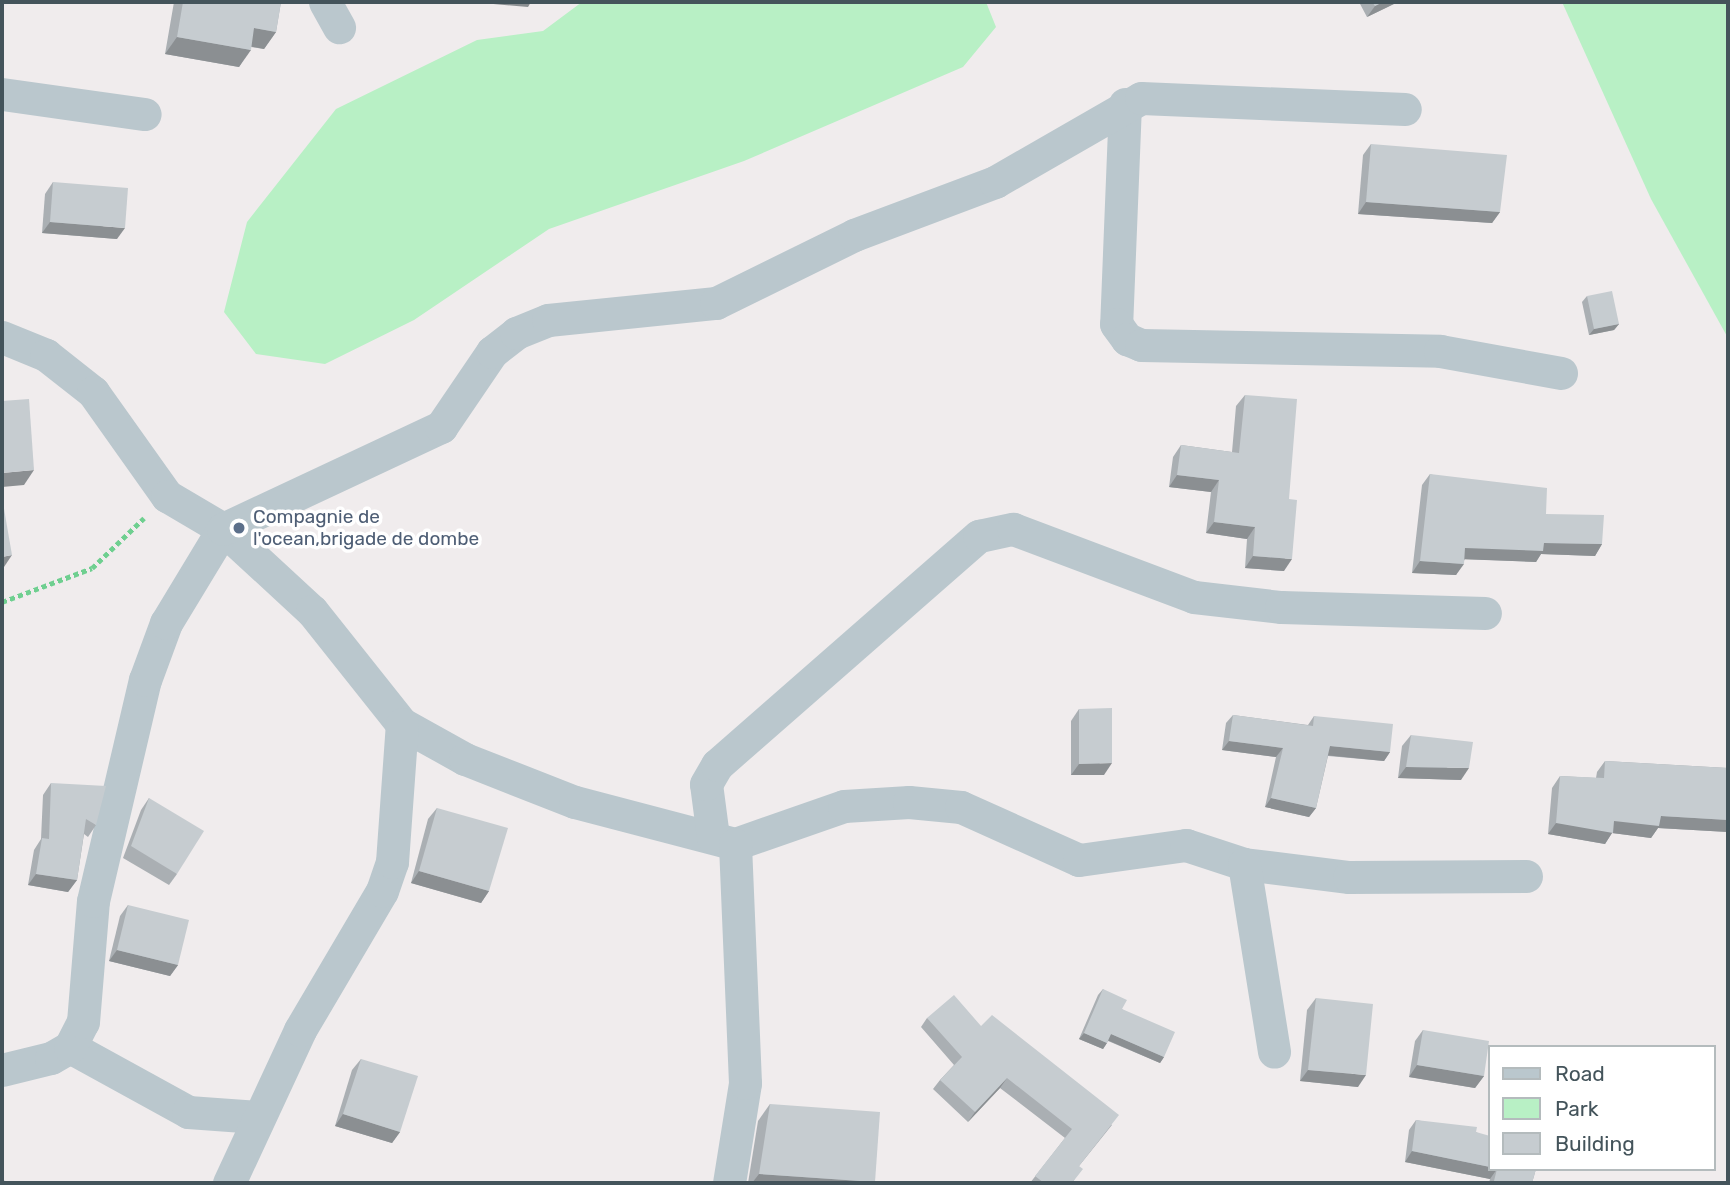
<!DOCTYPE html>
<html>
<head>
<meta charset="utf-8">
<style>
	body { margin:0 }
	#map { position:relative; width:1730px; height:1185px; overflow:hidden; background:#f0eced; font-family:Rubik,sans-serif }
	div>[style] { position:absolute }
	.green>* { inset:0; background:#b8f0c5 }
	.path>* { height:4.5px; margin-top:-2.25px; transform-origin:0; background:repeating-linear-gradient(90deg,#6fcf90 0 5px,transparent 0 8.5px) }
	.minor>* { height:33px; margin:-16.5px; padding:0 16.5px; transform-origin:16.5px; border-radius:16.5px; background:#bac7cd }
	.wall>* { inset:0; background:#aaafb3 }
	.shaded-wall>* { inset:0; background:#8b8f92 }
	.building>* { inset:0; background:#c6ccd0 }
	.dots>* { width:19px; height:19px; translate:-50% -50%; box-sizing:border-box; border:4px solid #fff; border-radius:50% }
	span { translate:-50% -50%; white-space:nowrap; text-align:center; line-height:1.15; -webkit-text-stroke:7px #fff; paint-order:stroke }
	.service-label { font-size:19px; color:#4e5e75 }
	.left { translate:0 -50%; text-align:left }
	.frame { position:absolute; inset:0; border:4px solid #44545b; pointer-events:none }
	.legend { position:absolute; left:1488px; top:1045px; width:228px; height:126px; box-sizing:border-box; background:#fff; border:2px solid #b4bbbd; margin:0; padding:9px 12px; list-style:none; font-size:21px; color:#44545b }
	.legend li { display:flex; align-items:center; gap:14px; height:35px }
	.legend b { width:35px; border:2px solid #b4bbbd }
</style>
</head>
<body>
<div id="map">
	<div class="green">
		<div style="clip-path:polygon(582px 2px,986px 2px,996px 27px,963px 67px,744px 161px,549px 229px,414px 320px,325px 364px,256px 354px,224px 312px,247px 222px,336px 109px,477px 40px,543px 31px)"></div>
		<div style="clip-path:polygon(1562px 2px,1728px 2px,1728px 338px,1651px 199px)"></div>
	</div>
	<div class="path">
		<div style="left:2px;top:602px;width:96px;rotate:-20.7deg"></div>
		<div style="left:92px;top:568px;width:72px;rotate:-43.9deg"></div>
	</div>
	<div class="minor">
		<div style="left:325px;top:2px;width:29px;rotate:61deg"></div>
		<div style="left:2px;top:94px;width:144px;rotate:8deg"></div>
		<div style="left:1125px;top:104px;width:220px;rotate:92.3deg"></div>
		<div style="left:1116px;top:324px;width:19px;rotate:54deg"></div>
		<div style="left:1127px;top:339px;width:15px;rotate:23deg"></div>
		<div style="left:1141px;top:345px;width:299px;rotate:1.1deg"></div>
		<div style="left:1440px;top:351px;width:123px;rotate:10.3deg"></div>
		<div style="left:2px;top:337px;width:48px;rotate:22.2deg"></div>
		<div style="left:46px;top:355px;width:60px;rotate:38.2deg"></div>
		<div style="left:93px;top:392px;width:128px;rotate:54.6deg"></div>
		<div style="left:167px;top:496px;width:65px;rotate:30.5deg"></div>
		<div style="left:223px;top:529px;width:121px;rotate:42.7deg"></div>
		<div style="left:312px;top:611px;width:144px;rotate:51.5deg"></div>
		<div style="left:402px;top:724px;width:72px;rotate:29.1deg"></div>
		<div style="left:465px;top:759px;width:118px;rotate:21.4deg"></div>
		<div style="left:575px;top:802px;width:165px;rotate:14.7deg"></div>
		<div style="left:735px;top:844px;width:115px;rotate:-19.2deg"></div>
		<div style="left:844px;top:806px;width:65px;rotate:-3.5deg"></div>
		<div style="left:909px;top:802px;width:52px;rotate:5.5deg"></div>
		<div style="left:961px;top:807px;width:129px;rotate:24.2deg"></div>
		<div style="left:1079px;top:860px;width:108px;rotate:-8deg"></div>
		<div style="left:1186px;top:845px;width:61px;rotate:18.1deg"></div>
		<div style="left:1244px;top:864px;width:106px;rotate:7.1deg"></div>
		<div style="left:1349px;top:877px;width:177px;rotate:-0.3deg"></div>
		<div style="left:713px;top:837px;width:53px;rotate:-97.5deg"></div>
		<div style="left:706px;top:784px;width:22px;rotate:-60deg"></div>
		<div style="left:717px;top:765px;width:348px;rotate:-41.2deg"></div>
		<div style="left:979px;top:536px;width:35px;rotate:-12deg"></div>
		<div style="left:1013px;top:529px;width:193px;rotate:20.6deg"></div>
		<div style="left:1194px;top:597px;width:88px;rotate:6.6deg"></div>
		<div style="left:1281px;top:607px;width:204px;rotate:1.7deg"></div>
		<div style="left:1244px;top:864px;width:190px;rotate:80.9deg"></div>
		<div style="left:70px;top:1047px;width:135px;rotate:28.8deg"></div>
		<div style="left:188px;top:1112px;width:69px;rotate:4.1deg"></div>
		<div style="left:2px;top:1070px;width:50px;rotate:-13.8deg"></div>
		<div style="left:51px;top:1058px;width:22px;rotate:-30deg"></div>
		<div style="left:70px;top:1047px;width:28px;rotate:-63deg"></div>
		<div style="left:83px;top:1022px;width:121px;rotate:-85.3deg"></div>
		<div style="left:93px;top:901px;width:227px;rotate:-76.8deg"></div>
		<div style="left:145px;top:680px;width:61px;rotate:-69.8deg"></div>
		<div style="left:166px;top:623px;width:110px;rotate:-58.8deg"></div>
		<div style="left:223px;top:529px;width:241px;rotate:-25.1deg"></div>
		<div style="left:441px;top:427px;width:91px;rotate:-55.8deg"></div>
		<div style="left:492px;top:352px;width:31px;rotate:-38deg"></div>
		<div style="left:516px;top:333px;width:35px;rotate:-22deg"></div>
		<div style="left:548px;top:320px;width:169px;rotate:-5.8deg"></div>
		<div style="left:716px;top:303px;width:154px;rotate:-26.2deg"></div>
		<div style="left:854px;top:235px;width:151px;rotate:-20.6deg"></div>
		<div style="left:995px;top:182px;width:168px;rotate:-29.9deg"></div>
		<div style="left:1141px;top:98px;width:264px;rotate:2.4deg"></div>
		<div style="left:229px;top:1183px;width:169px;rotate:-65.1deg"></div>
		<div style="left:300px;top:1030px;width:161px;rotate:-59.5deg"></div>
		<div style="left:382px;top:891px;width:31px;rotate:-71deg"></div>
		<div style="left:392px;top:862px;width:138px;rotate:-85.9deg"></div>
		<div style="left:729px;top:1183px;width:101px;rotate:-80.9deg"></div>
		<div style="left:745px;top:1083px;width:239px;rotate:-92.4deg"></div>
	</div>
	<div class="wall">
		<div style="clip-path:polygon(174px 2px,281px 2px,276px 32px,264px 49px,251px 47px,239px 67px,165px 54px)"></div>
		<div style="clip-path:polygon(1359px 2px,1398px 2px,1367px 17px)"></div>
		<div style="clip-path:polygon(1371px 144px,1500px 212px,1492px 223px,1358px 214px,1363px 155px)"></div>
		<div style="clip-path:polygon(53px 182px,117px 239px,42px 233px,45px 194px)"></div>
		<div style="clip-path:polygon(1587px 296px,1619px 324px,1614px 330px,1589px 335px,1582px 302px)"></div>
		<div style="clip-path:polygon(1245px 395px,1289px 499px,1284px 571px,1245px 568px,1247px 539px,1206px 533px,1211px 492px,1169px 487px,1173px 457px,1181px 445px,1232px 452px,1236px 406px)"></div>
		<div style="clip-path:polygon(1430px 474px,1546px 514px,1602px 544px,1595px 556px,1541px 554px,1536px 562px,1465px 559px,1456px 575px,1412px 573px,1422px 485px)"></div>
		<div style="clip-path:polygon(1079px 709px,1104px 775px,1071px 775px,1071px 721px)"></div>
		<div style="clip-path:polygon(1233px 715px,1308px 725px,1314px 716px,1390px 752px,1384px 761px,1328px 756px,1316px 808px,1309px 817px,1265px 807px,1276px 757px,1222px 750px,1226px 723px)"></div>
		<div style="clip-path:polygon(1411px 735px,1461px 780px,1398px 778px,1402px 746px)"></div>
		<div style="clip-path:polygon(1605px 761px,1728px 768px,1728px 832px,1658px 828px,1651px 838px,1612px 833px,1605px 844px,1548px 834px,1552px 788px,1560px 776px,1596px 778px,1597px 772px)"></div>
		<div style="clip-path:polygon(51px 783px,96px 825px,88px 837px,84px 834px,77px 880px,68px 892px,28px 885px,34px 850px,41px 839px,43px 795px)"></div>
		<div style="clip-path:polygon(149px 798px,177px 874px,169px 885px,123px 858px,141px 810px)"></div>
		<div style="clip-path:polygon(437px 808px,489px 891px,481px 903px,411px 883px,428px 819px)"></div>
		<div style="clip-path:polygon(128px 905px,178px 965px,170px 976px,109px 961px,120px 916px)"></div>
		<div style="clip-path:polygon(1103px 989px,1122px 1009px,1164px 1057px,1160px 1063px,1108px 1041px,1103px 1049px,1079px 1039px,1098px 995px)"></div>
		<div style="clip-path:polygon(1316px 998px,1358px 1087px,1300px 1081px,1307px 1010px)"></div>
		<div style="clip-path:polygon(927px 1018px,981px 1026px,1112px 1125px,1079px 1166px,1073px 1183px,1030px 1183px,1065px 1138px,1000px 1088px,968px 1122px,933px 1089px,940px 1080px,954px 1065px,921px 1027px)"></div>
		<div style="clip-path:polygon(1423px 1030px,1484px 1076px,1475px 1088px,1409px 1077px,1415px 1041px)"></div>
		<div style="clip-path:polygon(361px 1059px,400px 1132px,392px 1143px,335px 1126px,352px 1070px)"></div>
		<div style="clip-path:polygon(770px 1104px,874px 1183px,748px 1183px,758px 1121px)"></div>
		<div style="clip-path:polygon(1416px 1120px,1476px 1132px,1536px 1169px,1532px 1183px,1489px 1183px,1490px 1179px,1405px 1162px,1409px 1130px)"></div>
	</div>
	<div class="shaded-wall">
		<div style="clip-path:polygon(471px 2px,531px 2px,528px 7px)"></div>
		<div style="clip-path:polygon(1383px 2px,1398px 2px,1367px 17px,1375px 6px)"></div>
		<div style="clip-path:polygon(254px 28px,276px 32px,264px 49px,243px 45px)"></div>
		<div style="clip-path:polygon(177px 37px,251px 50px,239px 67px,165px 54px)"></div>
		<div style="clip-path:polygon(1366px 202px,1500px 212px,1492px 223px,1358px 214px)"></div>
		<div style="clip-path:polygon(50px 222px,125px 228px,117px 239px,42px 233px)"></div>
		<div style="clip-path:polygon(1619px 324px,1614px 330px,1589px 335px,1594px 329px)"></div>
		<div style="clip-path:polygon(34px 470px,24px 485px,2px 487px,2px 473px)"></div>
		<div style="clip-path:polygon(1177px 475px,1219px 480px,1211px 492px,1169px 487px)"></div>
		<div style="clip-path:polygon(1214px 522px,1255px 527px,1247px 539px,1206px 533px)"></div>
		<div style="clip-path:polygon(1544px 543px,1602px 544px,1595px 556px,1541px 554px,1536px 562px,1457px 559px,1465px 548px)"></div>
		<div style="clip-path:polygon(12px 555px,2px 570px,2px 557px)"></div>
		<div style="clip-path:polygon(1253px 556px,1292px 559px,1284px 571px,1245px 568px)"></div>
		<div style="clip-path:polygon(1420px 561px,1464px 564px,1456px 575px,1412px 573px)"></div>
		<div style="clip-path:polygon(1229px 741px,1283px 748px,1276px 757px,1222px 750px)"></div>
		<div style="clip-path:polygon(1330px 746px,1390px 752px,1384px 761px,1324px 755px)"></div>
		<div style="clip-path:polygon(1112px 763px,1104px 775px,1071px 775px,1079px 764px)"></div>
		<div style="clip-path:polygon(1406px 767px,1469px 768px,1461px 780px,1398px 778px)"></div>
		<div style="clip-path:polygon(1271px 798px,1316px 808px,1309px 817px,1265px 807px)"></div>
		<div style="clip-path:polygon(1661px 816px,1728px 820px,1728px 832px,1658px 828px,1651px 838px,1612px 833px,1605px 844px,1548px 834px,1556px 823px,1614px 821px)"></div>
		<div style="clip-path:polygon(419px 871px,489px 891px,481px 903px,411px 883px)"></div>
		<div style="clip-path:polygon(36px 874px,77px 880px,68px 892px,28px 885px)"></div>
		<div style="clip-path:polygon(117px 950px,178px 965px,170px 976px,109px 961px)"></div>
		<div style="clip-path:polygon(1084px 1033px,1107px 1043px,1103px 1049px,1079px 1039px)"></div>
		<div style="clip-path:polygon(1111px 1034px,1164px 1057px,1160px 1063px,1107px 1040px)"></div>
		<div style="clip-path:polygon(1417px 1065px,1484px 1076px,1475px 1088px,1409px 1077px)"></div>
		<div style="clip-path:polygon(1308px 1070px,1366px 1075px,1358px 1087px,1300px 1081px)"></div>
		<div style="clip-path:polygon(1007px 1078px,1000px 1088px,968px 1122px,975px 1112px)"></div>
		<div style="clip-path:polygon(343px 1114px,400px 1132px,392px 1143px,335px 1126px)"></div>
		<div style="clip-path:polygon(1412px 1151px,1490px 1167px,1490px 1169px,1497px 1169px,1490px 1179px,1405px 1162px)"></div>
		<div style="clip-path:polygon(759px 1174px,875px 1182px,874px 1183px,752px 1183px)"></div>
	</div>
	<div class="building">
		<div style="clip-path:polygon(183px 2px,281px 2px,276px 32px,254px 28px,251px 50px,177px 37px)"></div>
		<div style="clip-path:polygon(1372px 2px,1383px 2px,1375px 6px)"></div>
		<div style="clip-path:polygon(1371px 144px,1507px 155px,1500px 212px,1366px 202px)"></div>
		<div style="clip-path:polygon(53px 182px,128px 188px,125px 228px,50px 222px)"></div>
		<div style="clip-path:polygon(1612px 291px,1619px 324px,1594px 329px,1587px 296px)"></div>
		<div style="clip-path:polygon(1245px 395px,1297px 399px,1289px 499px,1297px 500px,1292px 559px,1253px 556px,1255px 527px,1214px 522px,1219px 480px,1177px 475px,1181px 445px,1239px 453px)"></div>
		<div style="clip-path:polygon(29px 399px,34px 470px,2px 473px,2px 401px)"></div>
		<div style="clip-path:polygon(1430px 474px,1547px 488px,1546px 514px,1604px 515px,1602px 544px,1544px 543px,1543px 551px,1465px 548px,1464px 564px,1420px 561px)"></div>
		<div style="clip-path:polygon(2px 497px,12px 555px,2px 557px)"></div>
		<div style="clip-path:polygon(1112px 708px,1112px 763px,1079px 764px,1079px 709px)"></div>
		<div style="clip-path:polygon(1233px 715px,1313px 726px,1314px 716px,1393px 724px,1390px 752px,1330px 746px,1316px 808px,1271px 798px,1283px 748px,1229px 741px)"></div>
		<div style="clip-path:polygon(1411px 735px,1473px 742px,1469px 768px,1406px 767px)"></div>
		<div style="clip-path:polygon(1605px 761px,1728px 768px,1728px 820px,1661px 816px,1659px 826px,1614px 821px,1613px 833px,1556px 823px,1560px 776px,1604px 778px)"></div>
		<div style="clip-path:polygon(51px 783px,106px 786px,96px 825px,86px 819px,77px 880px,36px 874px,42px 838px,49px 839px)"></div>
		<div style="clip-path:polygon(149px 798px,204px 831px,177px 874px,131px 846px)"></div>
		<div style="clip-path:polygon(437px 808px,508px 828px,489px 891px,419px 871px)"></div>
		<div style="clip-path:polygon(128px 905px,189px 920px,178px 965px,117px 950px)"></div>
		<div style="clip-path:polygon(1103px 989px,1127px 1000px,1122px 1009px,1175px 1032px,1164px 1057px,1111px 1034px,1107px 1043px,1084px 1033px)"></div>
		<div style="clip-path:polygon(954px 995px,981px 1026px,992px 1015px,1119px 1115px,1079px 1166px,1083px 1169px,1072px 1183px,1044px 1183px,1035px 1176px,1072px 1129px,1007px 1078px,975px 1112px,940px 1080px,962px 1057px,927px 1018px)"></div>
		<div style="clip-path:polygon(1316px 998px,1373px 1004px,1366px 1075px,1308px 1070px)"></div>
		<div style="clip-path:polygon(1423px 1030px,1489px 1041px,1484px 1076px,1417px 1065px)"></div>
		<div style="clip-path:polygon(361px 1059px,418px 1076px,400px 1132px,343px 1114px)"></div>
		<div style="clip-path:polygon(770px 1104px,880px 1112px,875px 1182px,759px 1174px)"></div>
		<div style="clip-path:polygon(1416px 1120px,1477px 1127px,1476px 1132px,1490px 1136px,1490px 1167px,1412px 1151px)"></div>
		<div style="clip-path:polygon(1497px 1169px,1536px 1169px,1532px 1183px,1502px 1183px,1494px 1181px)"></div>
		<div style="clip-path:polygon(2px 1179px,9px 1183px,2px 1183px)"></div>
	</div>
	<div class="dots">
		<div style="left:239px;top:528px;background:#5c6f8a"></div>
	</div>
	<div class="service-label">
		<span class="left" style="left:253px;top:528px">Compagnie de<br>l'ocean,brigade de dombe</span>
	</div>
	<div class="frame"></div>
	<ul class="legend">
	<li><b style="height:9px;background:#bac7cd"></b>Road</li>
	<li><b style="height:19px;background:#b8f0c5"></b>Park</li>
	<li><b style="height:19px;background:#c6ccd0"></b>Building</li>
	</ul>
</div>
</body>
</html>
